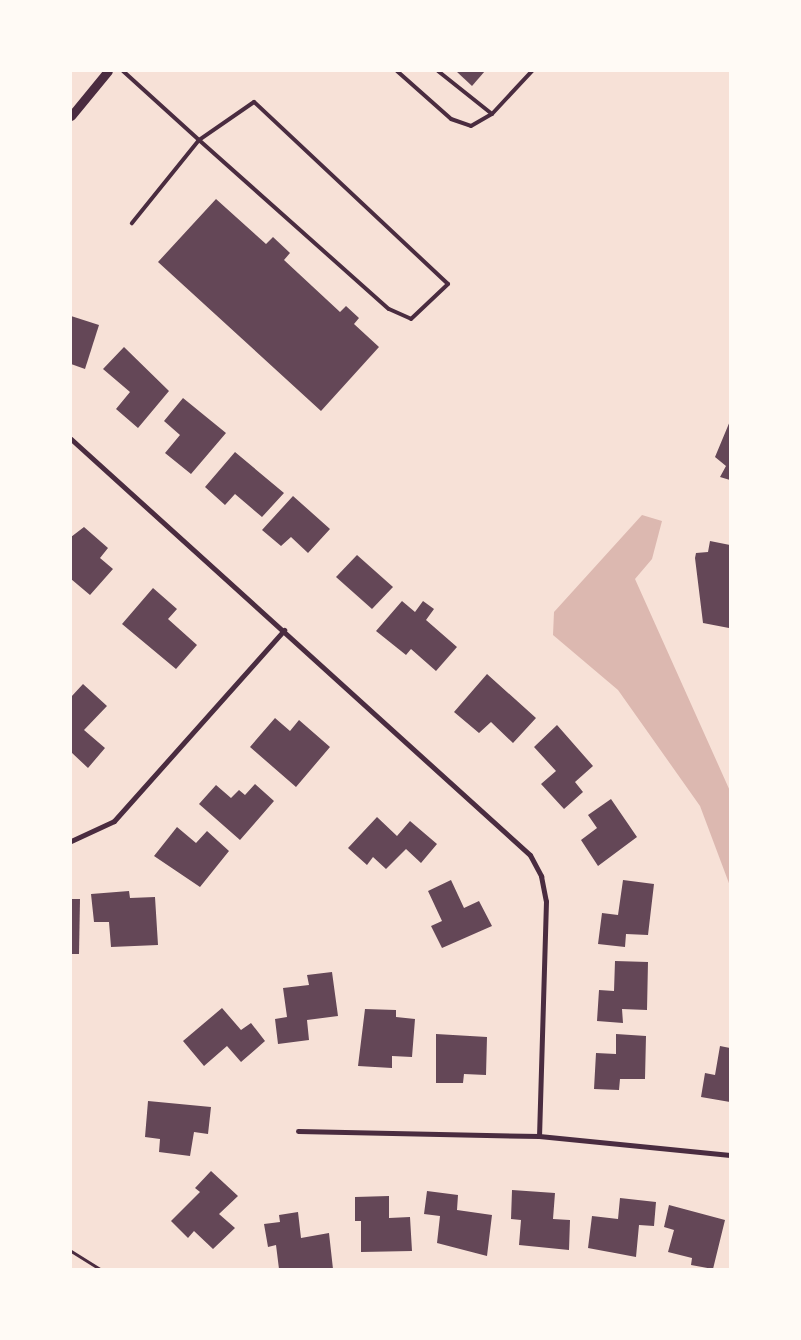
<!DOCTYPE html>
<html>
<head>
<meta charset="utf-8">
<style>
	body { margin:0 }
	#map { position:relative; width:801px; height:1340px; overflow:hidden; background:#f7e1d7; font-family:Rubik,sans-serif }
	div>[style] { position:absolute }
	.water>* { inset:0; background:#dcb8b0 }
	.building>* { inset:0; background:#644757 }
	.path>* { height:3px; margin:-1.5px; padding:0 1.5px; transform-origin:1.5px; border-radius:1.5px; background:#4a2c40 }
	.service>* { height:4px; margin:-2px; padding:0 2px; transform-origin:2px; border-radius:2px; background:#4a2c40 }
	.minor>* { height:5px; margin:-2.5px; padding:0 2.5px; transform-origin:2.5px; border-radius:2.5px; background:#4a2c40 }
	.tertiary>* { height:9px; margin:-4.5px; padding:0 4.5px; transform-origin:4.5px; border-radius:4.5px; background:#4a2c40 }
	span { translate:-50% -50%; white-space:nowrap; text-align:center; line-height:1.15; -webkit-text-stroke:4px #fffaf5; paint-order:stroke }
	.frame { position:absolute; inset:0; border:72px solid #fffaf5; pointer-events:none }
</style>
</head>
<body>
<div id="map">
	<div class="water">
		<div style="clip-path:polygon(642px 515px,662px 521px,652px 559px,635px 579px,730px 791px,730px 886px,700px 806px,618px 690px,553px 635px,554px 612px)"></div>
	</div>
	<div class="building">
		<div style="clip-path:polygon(456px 71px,485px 71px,472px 86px)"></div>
		<div style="clip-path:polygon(216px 199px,266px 244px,273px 237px,290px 253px,284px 260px,340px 312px,346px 306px,359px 318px,354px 324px,379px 347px,321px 411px,158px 262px)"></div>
		<div style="clip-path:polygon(71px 316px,99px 325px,85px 369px,71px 364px)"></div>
		<div style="clip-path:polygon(124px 347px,169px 391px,138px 428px,116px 409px,130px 392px,103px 369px)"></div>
		<div style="clip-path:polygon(183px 398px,226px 433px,191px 474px,165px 453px,180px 435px,164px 421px)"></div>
		<div style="clip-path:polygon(730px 421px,730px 480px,720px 477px,726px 466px,715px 457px)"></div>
		<div style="clip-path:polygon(235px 452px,284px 493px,262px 517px,235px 494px,225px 505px,205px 487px)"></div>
		<div style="clip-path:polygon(293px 496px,330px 529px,308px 553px,291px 537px,281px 546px,262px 530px)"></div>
		<div style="clip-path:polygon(84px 527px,108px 548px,100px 558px,113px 569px,90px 595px,71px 579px,71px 537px)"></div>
		<div style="clip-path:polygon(710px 541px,730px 545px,729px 628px,703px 623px,695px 558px,696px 553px,708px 552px)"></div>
		<div style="clip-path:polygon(357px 555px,393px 587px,372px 609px,336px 577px)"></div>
		<div style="clip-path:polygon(153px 588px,177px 609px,168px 619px,197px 645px,176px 669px,122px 624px)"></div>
		<div style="clip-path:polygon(402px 601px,415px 612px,423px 601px,434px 609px,426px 620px,457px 647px,436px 671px,411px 649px,406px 655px,376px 631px)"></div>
		<div style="clip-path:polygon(487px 674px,536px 718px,513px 743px,491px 722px,479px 733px,454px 712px)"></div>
		<div style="clip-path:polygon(83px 684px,107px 706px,84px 730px,105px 748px,88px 768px,71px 752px,71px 697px)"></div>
		<div style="clip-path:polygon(275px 718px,290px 731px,299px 720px,330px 747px,296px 787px,250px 747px)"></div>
		<div style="clip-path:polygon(557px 725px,593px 766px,575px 782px,583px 792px,564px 809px,541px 784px,556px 771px,534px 747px)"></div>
		<div style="clip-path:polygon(255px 784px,274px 801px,240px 840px,199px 804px,216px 785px,231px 798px,239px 790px,245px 795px)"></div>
		<div style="clip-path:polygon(611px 799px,637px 837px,598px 866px,581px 840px,597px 828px,588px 815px)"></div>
		<div style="clip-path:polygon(377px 817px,397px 836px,410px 821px,437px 844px,421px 863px,406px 849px,386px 869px,373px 857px,367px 865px,348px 848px)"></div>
		<div style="clip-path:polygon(177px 827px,196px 843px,207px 831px,229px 851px,200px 887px,154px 856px)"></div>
		<div style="clip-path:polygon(451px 880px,464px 908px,479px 901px,492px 926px,442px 948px,431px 926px,442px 921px,428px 891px)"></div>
		<div style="clip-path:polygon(623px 880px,654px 884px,648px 935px,626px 934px,625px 947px,598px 944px,602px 913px,618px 915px)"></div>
		<div style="clip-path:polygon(129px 891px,130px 898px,155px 897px,158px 945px,111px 947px,109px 922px,94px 922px,91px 894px)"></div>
		<div style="clip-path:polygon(71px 899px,80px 899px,79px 954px,71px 954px)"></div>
		<div style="clip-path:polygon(615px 961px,648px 962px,647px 1010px,622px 1009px,623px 1023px,597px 1021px,599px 990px,614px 991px)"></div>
		<div style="clip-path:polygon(332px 972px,338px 1016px,307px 1020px,309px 1040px,278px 1044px,275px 1019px,287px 1017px,283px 988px,309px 985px,307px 975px)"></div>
		<div style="clip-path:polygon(222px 1008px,241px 1030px,251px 1023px,265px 1041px,241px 1062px,227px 1046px,204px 1066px,183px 1041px)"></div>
		<div style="clip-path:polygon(365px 1009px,396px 1010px,396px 1017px,415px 1019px,412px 1057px,392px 1056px,392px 1068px,358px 1066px)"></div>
		<div style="clip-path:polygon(436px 1034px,487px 1037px,486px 1075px,464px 1074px,463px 1083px,436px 1083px)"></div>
		<div style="clip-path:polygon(616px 1034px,646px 1036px,645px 1079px,620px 1079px,619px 1090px,594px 1089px,596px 1053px,616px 1054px)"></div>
		<div style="clip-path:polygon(720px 1046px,730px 1048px,730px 1102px,701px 1097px,705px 1073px,715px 1075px)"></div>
		<div style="clip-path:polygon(148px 1101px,211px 1107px,208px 1134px,194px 1132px,190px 1156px,159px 1152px,160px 1139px,145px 1137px)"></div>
		<div style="clip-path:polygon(211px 1171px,238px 1196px,219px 1214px,235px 1228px,213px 1249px,194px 1231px,188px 1238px,171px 1221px,200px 1192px,195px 1188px)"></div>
		<div style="clip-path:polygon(512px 1190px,555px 1193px,553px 1219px,570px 1220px,569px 1250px,519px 1245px,521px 1220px,511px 1219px)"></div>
		<div style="clip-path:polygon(427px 1191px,458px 1195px,457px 1210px,492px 1215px,487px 1256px,437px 1243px,440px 1216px,424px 1214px)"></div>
		<div style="clip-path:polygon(389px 1196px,389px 1218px,410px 1217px,412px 1251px,361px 1252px,361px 1221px,355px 1221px,355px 1197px)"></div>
		<div style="clip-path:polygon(620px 1198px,656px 1202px,654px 1226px,639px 1225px,636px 1257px,588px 1248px,592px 1216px,618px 1219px)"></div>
		<div style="clip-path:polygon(669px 1205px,725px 1220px,713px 1269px,691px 1265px,692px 1258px,668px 1252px,674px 1230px,664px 1227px)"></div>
		<div style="clip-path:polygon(298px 1212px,301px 1238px,329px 1233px,333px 1269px,279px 1269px,276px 1245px,268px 1247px,264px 1224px,280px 1222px,279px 1215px)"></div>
	</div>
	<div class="path">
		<div style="left:71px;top:1251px;width:34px;rotate:32deg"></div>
	</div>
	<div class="service">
		<div style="left:123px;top:71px;width:103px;rotate:42.2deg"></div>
		<div style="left:199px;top:140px;width:254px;rotate:41.7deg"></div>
		<div style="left:389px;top:309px;width:24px;rotate:24deg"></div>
		<div style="left:411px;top:319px;width:51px;rotate:-43.4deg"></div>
		<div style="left:448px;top:284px;width:266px;rotate:-136.8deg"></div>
		<div style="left:254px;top:102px;width:67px;rotate:145.4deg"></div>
		<div style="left:199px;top:140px;width:107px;rotate:128.9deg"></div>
		<div style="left:397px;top:71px;width:72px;rotate:41.6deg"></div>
		<div style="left:451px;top:119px;width:21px;rotate:19deg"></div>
		<div style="left:471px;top:126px;width:24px;rotate:-30deg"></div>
		<div style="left:492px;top:114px;width:59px;rotate:-47.1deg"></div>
		<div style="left:438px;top:71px;width:69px;rotate:38.5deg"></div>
	</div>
	<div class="minor">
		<div style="left:71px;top:439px;width:619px;rotate:42.19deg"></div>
		<div style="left:530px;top:855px;width:24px;rotate:62deg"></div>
		<div style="left:541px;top:876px;width:25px;rotate:79deg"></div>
		<div style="left:546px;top:901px;width:235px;rotate:91.7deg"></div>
		<div style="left:71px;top:841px;width:47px;rotate:-24.9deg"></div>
		<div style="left:114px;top:821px;width:256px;rotate:-48.3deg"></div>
		<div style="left:298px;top:1131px;width:241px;rotate:1.2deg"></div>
		<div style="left:539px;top:1136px;width:192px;rotate:5.7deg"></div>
	</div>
	<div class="tertiary">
		<div style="left:71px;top:116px;width:58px;rotate:-50.6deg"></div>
	</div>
	<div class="frame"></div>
</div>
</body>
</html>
